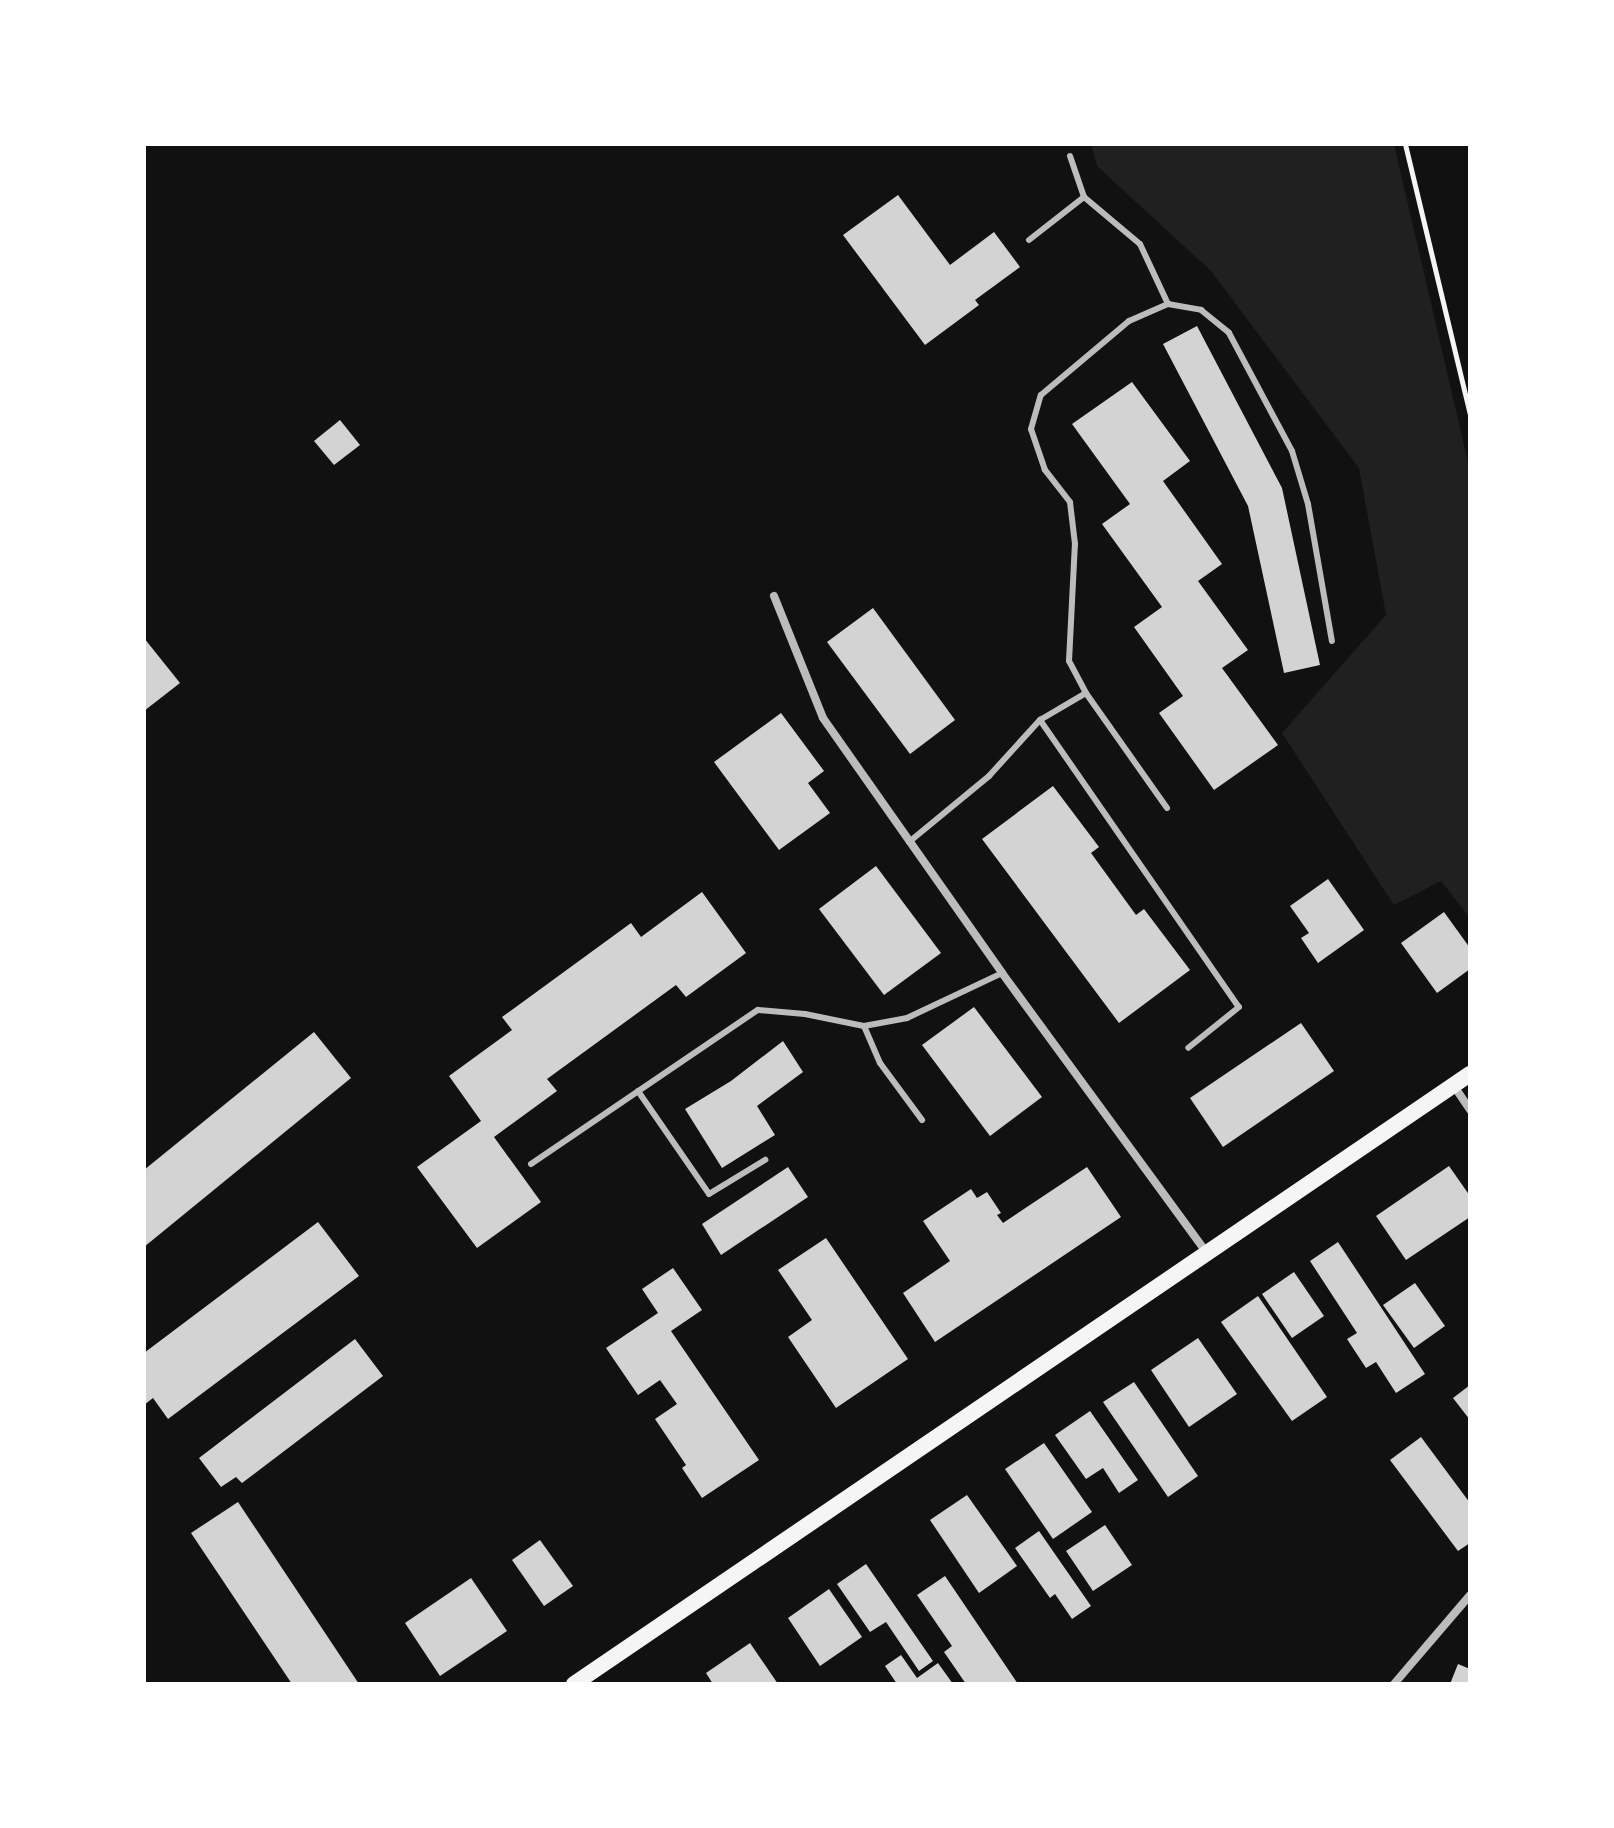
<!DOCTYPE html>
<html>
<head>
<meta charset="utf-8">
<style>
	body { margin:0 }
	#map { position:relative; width:1614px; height:1828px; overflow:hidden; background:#111; font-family:Lora,serif }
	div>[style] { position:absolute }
	.green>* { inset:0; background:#202020 }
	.building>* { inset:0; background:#d3d3d3 }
	.path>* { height:5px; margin:-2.5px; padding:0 2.5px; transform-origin:2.5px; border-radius:2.5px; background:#f5f5f5 }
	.service>* { height:6px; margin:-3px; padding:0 3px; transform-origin:3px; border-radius:3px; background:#bcbcbc }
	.minor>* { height:8px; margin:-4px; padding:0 4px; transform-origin:4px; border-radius:4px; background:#bcbcbc }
	.secondary>* { height:16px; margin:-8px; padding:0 8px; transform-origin:8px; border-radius:8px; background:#f5f5f5 }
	span { translate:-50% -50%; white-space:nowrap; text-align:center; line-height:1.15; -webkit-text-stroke:6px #fff; paint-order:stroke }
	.frame { position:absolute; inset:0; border:146px solid #fff; pointer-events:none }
</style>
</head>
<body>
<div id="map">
	<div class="green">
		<div style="clip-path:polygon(1091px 144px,1394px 144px,1470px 471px,1470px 918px,1441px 881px,1394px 905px,1282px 733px,1386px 615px,1359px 468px,1211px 271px,1097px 166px)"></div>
	</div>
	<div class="building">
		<div style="clip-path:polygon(898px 195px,950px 265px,994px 232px,1020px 267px,975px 300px,979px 305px,925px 345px,843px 235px)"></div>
		<div style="clip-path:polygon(1197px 326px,1282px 488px,1320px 665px,1284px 673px,1248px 506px,1163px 344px)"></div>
		<div style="clip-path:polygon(1132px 382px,1190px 461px,1163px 481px,1222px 564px,1198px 581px,1248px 650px,1222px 668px,1278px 745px,1214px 790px,1159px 713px,1183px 696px,1134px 627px,1162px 607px,1102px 524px,1130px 504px,1072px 424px)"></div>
		<div style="clip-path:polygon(340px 420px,360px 445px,334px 465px,314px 441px)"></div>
		<div style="clip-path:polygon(873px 608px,955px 720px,910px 754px,827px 642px)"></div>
		<div style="clip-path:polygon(144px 638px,180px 683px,144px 711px)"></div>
		<div style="clip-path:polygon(781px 713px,824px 771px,808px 783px,830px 813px,779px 850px,714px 762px)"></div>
		<div style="clip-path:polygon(1053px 786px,1099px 847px,1091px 853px,1136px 915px,1144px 909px,1190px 970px,1119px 1023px,982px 839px)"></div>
		<div style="clip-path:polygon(876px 866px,941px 953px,884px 995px,819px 909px)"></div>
		<div style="clip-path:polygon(1328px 879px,1364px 930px,1318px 963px,1301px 938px,1309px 933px,1290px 906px)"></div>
		<div style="clip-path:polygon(702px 892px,746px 953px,686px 997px,676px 985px,547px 1079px,557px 1091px,494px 1137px,541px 1202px,477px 1248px,417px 1167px,481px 1121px,449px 1076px,512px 1030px,502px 1017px,631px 923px,641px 937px)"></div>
		<div style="clip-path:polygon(1444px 912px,1470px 948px,1470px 969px,1437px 993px,1401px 943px)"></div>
		<div style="clip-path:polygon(974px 1007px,1042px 1097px,990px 1136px,922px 1045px)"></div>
		<div style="clip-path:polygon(1301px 1023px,1334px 1071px,1223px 1147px,1190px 1098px)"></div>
		<div style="clip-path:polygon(314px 1032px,351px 1078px,144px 1247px,144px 1170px)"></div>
		<div style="clip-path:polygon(783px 1041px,803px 1072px,757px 1106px,775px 1135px,722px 1168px,685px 1109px,731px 1081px)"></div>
		<div style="clip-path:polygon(1449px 1166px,1470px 1196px,1470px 1217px,1406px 1260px,1376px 1216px)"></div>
		<div style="clip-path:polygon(788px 1167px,808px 1197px,721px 1255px,702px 1224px)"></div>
		<div style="clip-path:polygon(1087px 1167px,1121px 1217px,935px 1342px,903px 1293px,950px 1261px,923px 1221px,971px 1189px,977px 1198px,987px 1192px,1001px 1213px,997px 1215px,1003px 1223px)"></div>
		<div style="clip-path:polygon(318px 1222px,359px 1276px,168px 1419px,153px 1398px,144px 1405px,144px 1353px)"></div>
		<div style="clip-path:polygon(826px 1238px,908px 1359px,836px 1408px,788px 1337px,812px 1320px,778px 1270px)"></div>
		<div style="clip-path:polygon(1338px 1242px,1425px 1374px,1396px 1393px,1376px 1362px,1366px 1368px,1347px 1339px,1357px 1333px,1310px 1261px)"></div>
		<div style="clip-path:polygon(673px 1268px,702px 1310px,671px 1331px,759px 1460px,702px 1498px,682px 1468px,686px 1465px,655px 1419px,677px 1404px,660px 1380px,638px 1395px,606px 1348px,658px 1313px,642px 1289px)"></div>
		<div style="clip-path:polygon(1294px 1272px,1324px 1316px,1292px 1338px,1262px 1294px)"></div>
		<div style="clip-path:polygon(1415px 1283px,1445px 1326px,1414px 1348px,1383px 1305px)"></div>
		<div style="clip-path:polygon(1258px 1296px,1327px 1397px,1292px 1421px,1221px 1322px)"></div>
		<div style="clip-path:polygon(1198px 1338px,1237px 1394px,1189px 1427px,1151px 1370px)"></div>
		<div style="clip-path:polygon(355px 1339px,383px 1376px,242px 1483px,236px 1477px,221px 1487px,199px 1458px)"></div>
		<div style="clip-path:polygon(1134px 1382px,1198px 1476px,1168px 1497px,1103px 1402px)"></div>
		<div style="clip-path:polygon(1470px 1385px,1470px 1420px,1453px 1398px)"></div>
		<div style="clip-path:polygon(1090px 1411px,1138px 1480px,1119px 1493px,1103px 1468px,1086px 1479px,1055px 1435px)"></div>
		<div style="clip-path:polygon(1421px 1437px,1470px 1503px,1470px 1543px,1458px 1551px,1390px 1460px)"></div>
		<div style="clip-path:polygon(1044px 1443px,1092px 1512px,1053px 1539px,1005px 1469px)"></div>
		<div style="clip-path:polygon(967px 1495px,1017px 1566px,979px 1593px,930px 1520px)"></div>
		<div style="clip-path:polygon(238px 1502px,359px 1684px,292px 1684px,191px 1533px)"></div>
		<div style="clip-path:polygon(1105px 1525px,1132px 1565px,1093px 1591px,1066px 1551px)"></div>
		<div style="clip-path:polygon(1039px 1531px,1091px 1606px,1072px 1619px,1055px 1594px,1050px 1598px,1015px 1548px)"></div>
		<div style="clip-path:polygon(540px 1540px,573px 1586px,544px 1606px,512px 1560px)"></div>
		<div style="clip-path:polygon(866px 1564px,933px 1661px,919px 1671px,886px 1622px,870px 1632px,837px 1584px)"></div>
		<div style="clip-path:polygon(945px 1576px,1018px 1684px,966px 1684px,944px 1652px,952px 1646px,917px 1595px)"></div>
		<div style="clip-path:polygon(471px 1578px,507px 1631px,440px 1676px,405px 1623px)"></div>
		<div style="clip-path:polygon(829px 1589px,862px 1637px,820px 1666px,788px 1618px)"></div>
		<div style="clip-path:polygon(750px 1643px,778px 1684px,713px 1684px,706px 1673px)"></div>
		<div style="clip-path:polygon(901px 1655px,917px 1678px,938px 1663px,953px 1684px,897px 1684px,885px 1666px)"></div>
		<div style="clip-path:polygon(1458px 1664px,1470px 1669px,1470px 1684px,1450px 1684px)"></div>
	</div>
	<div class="path">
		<div style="left:1405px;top:144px;width:279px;rotate:76.5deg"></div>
	</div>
	<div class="service">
		<div style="left:1070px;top:156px;width:43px;rotate:71.1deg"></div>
		<div style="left:1084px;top:197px;width:73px;rotate:40deg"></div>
		<div style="left:1140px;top:244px;width:66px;rotate:65deg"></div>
		<div style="left:1029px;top:240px;width:70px;rotate:-38deg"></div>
		<div style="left:1040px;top:720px;width:349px;rotate:55.3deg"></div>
		<div style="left:1239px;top:1007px;width:65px;rotate:141.2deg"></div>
		<div style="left:1167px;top:808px;width:141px;rotate:-125.2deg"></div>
		<div style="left:1086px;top:693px;width:36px;rotate:-118deg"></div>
		<div style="left:1069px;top:661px;width:117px;rotate:-87.1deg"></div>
		<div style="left:1075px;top:544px;width:42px;rotate:-96.8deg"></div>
		<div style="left:1070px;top:502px;width:41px;rotate:-128deg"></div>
		<div style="left:1045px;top:470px;width:43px;rotate:-108.9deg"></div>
		<div style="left:1031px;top:429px;width:35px;rotate:-74deg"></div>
		<div style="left:1041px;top:395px;width:115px;rotate:-40.1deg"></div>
		<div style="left:1129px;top:321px;width:43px;rotate:-23.6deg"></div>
		<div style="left:1168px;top:304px;width:34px;rotate:10deg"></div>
		<div style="left:1201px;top:310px;width:36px;rotate:39deg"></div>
		<div style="left:1229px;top:333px;width:134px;rotate:61.9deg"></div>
		<div style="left:1292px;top:451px;width:55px;rotate:73.2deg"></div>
		<div style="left:1308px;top:504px;width:139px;rotate:80.1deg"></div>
		<div style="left:909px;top:842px;width:104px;rotate:-39.5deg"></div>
		<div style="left:989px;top:776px;width:76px;rotate:-47.7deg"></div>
		<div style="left:1040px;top:720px;width:53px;rotate:-30.4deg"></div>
		<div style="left:864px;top:1026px;width:40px;rotate:66.6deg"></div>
		<div style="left:880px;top:1063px;width:71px;rotate:53.6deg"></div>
		<div style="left:638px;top:1091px;width:125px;rotate:55.4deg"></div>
		<div style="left:709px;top:1194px;width:66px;rotate:-31.3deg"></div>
		<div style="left:531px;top:1164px;width:274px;rotate:-34.2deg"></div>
		<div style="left:758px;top:1010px;width:47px;rotate:4.9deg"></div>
		<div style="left:805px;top:1014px;width:60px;rotate:11.5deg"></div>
		<div style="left:864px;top:1026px;width:44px;rotate:-10.5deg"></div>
		<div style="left:907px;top:1018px;width:105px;rotate:-25.3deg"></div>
	</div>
	<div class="minor">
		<div style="left:774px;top:596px;width:131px;rotate:68.1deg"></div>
		<div style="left:823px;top:718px;width:312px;rotate:54.9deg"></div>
		<div style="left:1002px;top:973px;width:347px;rotate:53.8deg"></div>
		<div style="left:1454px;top:1086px;width:29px;rotate:56deg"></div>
		<div style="left:1394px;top:1684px;width:117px;rotate:-49.5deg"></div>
	</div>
	<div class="secondary">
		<div style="left:574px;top:1684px;width:1084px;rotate:-34.25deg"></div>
	</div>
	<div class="frame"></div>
</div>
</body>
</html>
